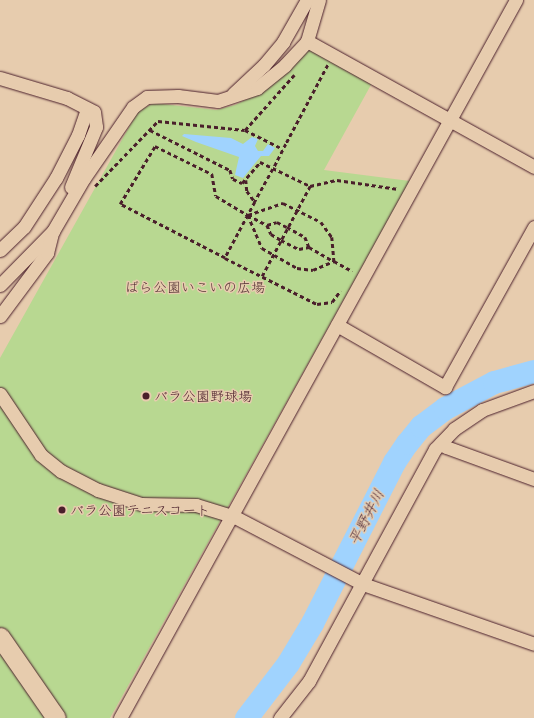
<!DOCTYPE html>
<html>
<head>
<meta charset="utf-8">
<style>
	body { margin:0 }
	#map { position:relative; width:534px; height:718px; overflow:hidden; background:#e7ccae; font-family:Mali,"Klee One",sans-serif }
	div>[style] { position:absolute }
	.green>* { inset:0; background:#b8d891 }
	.water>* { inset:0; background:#a0d3fe }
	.river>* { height:23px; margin:-11.5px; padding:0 11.5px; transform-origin:11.5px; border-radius:11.5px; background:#a0d3fe }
	.path>* { height:2.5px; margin-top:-1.25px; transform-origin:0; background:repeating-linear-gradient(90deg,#4a1f2b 0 4px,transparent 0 7px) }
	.roads { filter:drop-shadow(0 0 1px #4a1f2b) drop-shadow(0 0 1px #4a1f2b) }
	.minor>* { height:13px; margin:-6.5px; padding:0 6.5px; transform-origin:6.5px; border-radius:6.5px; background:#e7ccae }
	.highway>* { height:19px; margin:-9.5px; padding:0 9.5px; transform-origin:9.5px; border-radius:9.5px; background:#e7ccae }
	.dots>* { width:11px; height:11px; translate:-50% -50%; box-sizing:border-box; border:2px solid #e7ccae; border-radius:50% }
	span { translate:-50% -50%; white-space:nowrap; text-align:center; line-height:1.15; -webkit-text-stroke:3px #e7ccae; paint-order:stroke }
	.park-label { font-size:14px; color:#553235 }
	.poi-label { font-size:14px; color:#4a1f2b }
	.left { translate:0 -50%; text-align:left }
	.water-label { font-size:15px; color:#533140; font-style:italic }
</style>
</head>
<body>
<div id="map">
	<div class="green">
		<div style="clip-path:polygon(307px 46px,372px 83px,324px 170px,410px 181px,110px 718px,0 718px,0 358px,138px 111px,154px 103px,216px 110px,235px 105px,251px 97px)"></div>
	</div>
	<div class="water">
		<div style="clip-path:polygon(184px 134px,231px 138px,243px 144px,252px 137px,258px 139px,255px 146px,258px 151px,263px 151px,268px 144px,275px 148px,269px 156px,261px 156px,243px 178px,235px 175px,239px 157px,196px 142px,182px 136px)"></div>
	</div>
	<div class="river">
		<div style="left:246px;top:718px;width:69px;rotate:-52.6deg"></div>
		<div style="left:288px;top:663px;width:47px;rotate:-59deg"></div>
		<div style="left:312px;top:623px;width:181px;rotate:-63deg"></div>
		<div style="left:394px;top:462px;width:23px;rotate:-56deg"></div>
		<div style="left:407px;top:443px;width:22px;rotate:-51deg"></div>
		<div style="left:421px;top:426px;width:30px;rotate:-37deg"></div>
		<div style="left:445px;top:408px;width:55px;rotate:-28deg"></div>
		<div style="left:494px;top:382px;width:41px;rotate:-15.4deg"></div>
	</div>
	<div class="path">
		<div style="left:328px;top:65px;width:89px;rotate:118deg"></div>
		<div style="left:286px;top:144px;width:28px;rotate:117deg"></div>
		<div style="left:273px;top:169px;width:38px;rotate:119deg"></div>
		<div style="left:255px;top:202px;width:15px;rotate:118deg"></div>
		<div style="left:248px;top:215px;width:49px;rotate:118.1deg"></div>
		<div style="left:225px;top:258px;width:118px;rotate:-152.8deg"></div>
		<div style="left:120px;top:204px;width:68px;rotate:-58.9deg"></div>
		<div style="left:155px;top:146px;width:64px;rotate:26.2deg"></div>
		<div style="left:212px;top:174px;width:22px;rotate:80deg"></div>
		<div style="left:216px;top:196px;width:37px;rotate:31deg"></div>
		<div style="left:248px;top:215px;width:36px;rotate:67deg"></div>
		<div style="left:262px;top:248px;width:40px;rotate:29.7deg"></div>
		<div style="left:297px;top:268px;width:16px;rotate:7deg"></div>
		<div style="left:313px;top:270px;width:23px;rotate:-23deg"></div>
		<div style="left:334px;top:261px;width:21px;rotate:29deg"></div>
		<div style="left:150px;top:130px;width:89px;rotate:26.6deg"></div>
		<div style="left:230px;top:170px;width:9px;rotate:72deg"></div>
		<div style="left:233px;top:179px;width:10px;rotate:24deg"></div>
		<div style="left:242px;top:183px;width:28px;rotate:-49deg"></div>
		<div style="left:260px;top:162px;width:55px;rotate:25.6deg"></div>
		<div style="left:310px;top:186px;width:28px;rotate:-13deg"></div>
		<div style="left:337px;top:180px;width:62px;rotate:8.4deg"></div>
		<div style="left:245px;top:130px;width:42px;rotate:26.6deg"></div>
		<div style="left:246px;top:180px;width:11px;rotate:85deg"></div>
		<div style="left:247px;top:191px;width:14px;rotate:54deg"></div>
		<div style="left:95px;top:186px;width:91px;rotate:-45.9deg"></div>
		<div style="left:158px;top:121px;width:87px;rotate:5.9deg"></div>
		<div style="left:245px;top:130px;width:74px;rotate:-48.3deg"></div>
		<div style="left:248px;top:215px;width:37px;rotate:-19deg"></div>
		<div style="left:283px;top:203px;width:42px;rotate:26.6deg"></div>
		<div style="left:321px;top:222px;width:19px;rotate:54deg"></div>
		<div style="left:332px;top:237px;width:24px;rotate:85deg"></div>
		<div style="left:248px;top:215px;width:21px;rotate:28deg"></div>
		<div style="left:267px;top:225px;width:10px;rotate:66deg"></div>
		<div style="left:271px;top:234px;width:12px;rotate:31deg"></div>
		<div style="left:281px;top:240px;width:20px;rotate:27deg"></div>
		<div style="left:299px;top:249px;width:10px;rotate:-11deg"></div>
		<div style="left:309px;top:247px;width:28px;rotate:30deg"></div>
		<div style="left:267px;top:225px;width:10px;rotate:-17deg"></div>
		<div style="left:277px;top:222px;width:11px;rotate:27deg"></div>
		<div style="left:287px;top:227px;width:21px;rotate:29deg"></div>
		<div style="left:305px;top:237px;width:11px;rotate:68deg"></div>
		<div style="left:225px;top:258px;width:103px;rotate:26.6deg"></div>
		<div style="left:317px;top:304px;width:15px;rotate:-8deg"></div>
		<div style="left:332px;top:302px;width:14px;rotate:-54deg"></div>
		<div style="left:262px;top:276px;width:102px;rotate:-61.9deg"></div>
	</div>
	<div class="roads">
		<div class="minor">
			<div style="left:307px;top:41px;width:260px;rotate:29deg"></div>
			<div style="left:0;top:78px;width:70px;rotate:16.6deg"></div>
			<div style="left:67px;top:98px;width:30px;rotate:27deg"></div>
			<div style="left:94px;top:112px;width:15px;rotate:82deg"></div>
			<div style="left:96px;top:127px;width:65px;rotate:112.6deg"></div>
			<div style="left:233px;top:94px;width:42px;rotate:-43.1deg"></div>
			<div style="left:264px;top:65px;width:30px;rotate:-50deg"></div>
			<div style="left:283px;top:42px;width:48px;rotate:-60.3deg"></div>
			<div style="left:0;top:250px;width:33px;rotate:-44deg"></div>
			<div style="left:24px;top:227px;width:59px;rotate:-56.9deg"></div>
			<div style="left:56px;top:178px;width:48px;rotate:-62.9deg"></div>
			<div style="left:78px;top:135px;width:28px;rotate:-71deg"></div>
			<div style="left:0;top:285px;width:76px;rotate:-45.5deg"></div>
			<div style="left:53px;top:231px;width:61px;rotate:-59.7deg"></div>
			<div style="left:84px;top:178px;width:86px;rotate:-55.4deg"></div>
			<div style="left:133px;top:107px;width:17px;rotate:-36deg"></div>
			<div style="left:147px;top:97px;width:31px;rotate:-2deg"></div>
			<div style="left:178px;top:96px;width:40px;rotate:7.1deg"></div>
			<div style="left:218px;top:101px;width:41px;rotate:-18.4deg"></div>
			<div style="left:257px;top:88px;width:36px;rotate:-39deg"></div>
			<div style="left:285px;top:65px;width:33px;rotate:-47deg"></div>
			<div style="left:307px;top:41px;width:43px;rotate:-73.7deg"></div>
			<div style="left:0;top:316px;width:79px;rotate:-53.3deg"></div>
			<div style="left:47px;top:253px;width:21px;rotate:-76deg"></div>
			<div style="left:337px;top:325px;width:125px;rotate:29.9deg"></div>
			<div style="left:445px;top:387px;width:183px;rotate:-60.9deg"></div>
			<div style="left:0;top:394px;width:73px;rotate:56.1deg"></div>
			<div style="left:41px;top:455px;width:26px;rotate:39deg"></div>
			<div style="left:61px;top:471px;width:42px;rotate:27.2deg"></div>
			<div style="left:98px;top:490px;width:45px;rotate:18deg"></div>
			<div style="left:141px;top:504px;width:55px;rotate:1deg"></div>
			<div style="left:196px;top:505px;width:39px;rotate:17deg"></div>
			<div style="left:233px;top:516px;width:147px;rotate:27.6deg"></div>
			<div style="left:363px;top:584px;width:181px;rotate:19.3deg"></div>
			<div style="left:441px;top:443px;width:6px;rotate:39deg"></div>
			<div style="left:446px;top:447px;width:94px;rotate:20deg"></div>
			<div style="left:120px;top:718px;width:820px;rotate:-61.12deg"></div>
			<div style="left:280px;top:718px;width:47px;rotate:-51.9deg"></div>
			<div style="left:309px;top:681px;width:264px;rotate:-61.5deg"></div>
			<div style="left:435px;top:449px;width:28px;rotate:-46deg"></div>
			<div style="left:454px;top:429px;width:34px;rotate:-34deg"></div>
			<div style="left:482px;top:410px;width:55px;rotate:-20.1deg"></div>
		</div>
		<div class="highway">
			<div style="left:0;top:637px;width:98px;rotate:55.3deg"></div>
		</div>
	</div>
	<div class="dots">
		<div style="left:146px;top:396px;background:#4a1f2b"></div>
		<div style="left:62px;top:510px;background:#4a1f2b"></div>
	</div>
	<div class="park-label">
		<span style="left:195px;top:287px">ばら公園いこいの広場</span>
	</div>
	<div class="poi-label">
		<span class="left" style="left:154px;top:396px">バラ公園野球場</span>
		<span class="left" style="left:70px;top:510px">バラ公園テニスコート</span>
	</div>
	<div class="water-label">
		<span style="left:366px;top:517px;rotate:-63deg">平野井川</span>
	</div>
</div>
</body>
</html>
